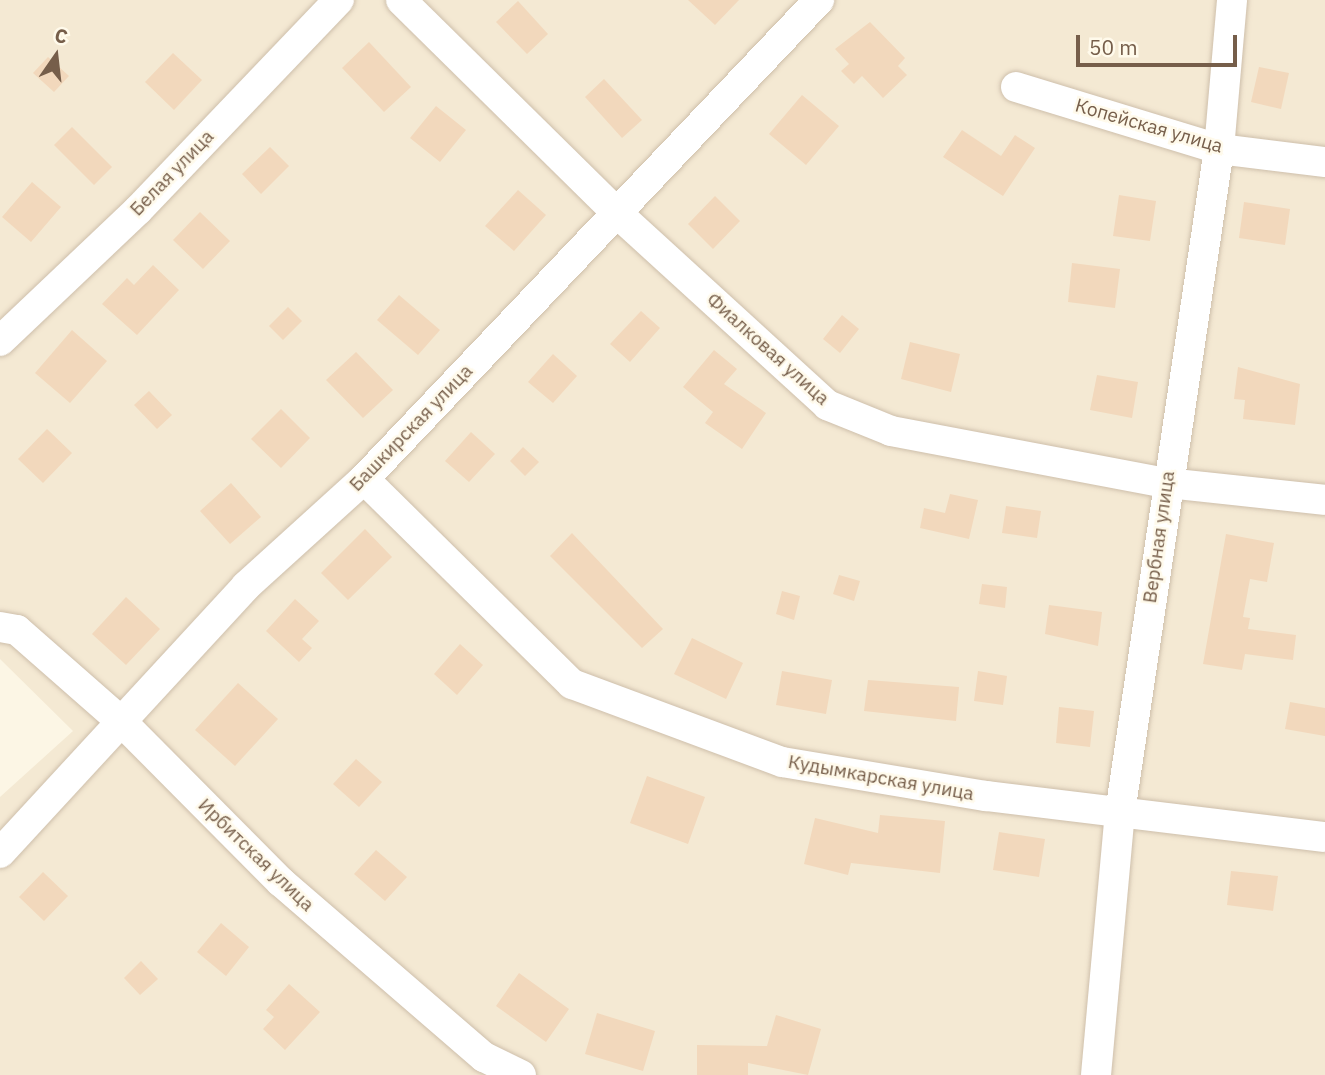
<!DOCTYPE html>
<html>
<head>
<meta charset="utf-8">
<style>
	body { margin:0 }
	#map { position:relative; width:1325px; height:1075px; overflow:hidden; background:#fcf6e5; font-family:"IBM Plex Sans",sans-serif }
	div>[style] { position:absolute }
	.residential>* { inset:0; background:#f4e9d3 }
	.building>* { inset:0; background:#f2d8bc }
	.roads { filter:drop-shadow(0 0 2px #cebfab) drop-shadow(0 0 2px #cebfab) }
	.minor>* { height:30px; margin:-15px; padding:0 15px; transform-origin:15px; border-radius:15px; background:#fff }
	span { translate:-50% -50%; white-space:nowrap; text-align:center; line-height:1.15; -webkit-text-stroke:5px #fffaeb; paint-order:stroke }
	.street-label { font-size:19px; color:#765e4a }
	.north { position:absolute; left:21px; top:21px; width:70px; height:70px; -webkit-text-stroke:5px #fffaeb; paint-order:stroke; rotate:14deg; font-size:19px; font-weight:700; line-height:28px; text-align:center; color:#765e4a }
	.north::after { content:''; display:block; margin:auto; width:24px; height:32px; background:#765e4a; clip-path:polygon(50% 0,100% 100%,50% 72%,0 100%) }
	.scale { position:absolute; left:1076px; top:35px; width:161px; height:32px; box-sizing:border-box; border:4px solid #765e4a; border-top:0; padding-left:9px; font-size:21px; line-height:24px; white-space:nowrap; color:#765e4a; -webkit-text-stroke:5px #fffaeb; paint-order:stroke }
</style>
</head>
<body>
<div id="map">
	<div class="residential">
		<div style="clip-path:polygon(0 0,1325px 0,1325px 1075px,0 1075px,0 797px,73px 731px,0 659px)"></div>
	</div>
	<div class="building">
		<div style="clip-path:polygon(688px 0,739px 0,715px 25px)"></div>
		<div style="clip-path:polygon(518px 1px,548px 34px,527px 54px,496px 22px)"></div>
		<div style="clip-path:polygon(870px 22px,905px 58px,898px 66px,907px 75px,883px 98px,862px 76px,854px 84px,841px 71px,849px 64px,835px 49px)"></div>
		<div style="clip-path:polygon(369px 42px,411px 87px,384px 112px,342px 68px)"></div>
		<div style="clip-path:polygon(173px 53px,202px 80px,174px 110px,145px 82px)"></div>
		<div style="clip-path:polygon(48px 57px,69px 76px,54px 92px,33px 73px)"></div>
		<div style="clip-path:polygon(1259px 67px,1289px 73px,1281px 109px,1251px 102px)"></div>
		<div style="clip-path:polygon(604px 79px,642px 120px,622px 138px,585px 97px)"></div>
		<div style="clip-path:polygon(802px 95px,839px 126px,806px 165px,769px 134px)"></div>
		<div style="clip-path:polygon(436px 106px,466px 130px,440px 162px,410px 138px)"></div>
		<div style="clip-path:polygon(72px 127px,112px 167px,94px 185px,54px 145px)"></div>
		<div style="clip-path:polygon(962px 130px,1001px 156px,1015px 135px,1035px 148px,1003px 196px,943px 157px)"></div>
		<div style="clip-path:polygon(270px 147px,289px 166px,261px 194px,242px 174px)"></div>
		<div style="clip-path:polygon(32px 182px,61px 207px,31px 242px,2px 217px)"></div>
		<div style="clip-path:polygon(518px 190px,546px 215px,514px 251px,485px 226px)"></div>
		<div style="clip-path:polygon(1119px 195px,1156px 201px,1150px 241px,1113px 236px)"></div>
		<div style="clip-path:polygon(715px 196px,740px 221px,713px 249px,688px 224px)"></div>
		<div style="clip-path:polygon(1244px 202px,1290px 209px,1285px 245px,1239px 238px)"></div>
		<div style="clip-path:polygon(200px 212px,230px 241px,203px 269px,173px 240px)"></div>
		<div style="clip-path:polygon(1072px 263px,1120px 269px,1115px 308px,1068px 302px)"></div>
		<div style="clip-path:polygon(153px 265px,179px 290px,137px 335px,102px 304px,127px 278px,134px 285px)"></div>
		<div style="clip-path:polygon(399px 295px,440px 330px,418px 355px,377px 320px)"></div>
		<div style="clip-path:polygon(288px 307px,302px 321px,283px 340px,269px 326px)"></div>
		<div style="clip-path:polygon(641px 311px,660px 328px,630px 362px,610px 344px)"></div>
		<div style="clip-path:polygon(842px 315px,859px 329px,840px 353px,823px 339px)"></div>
		<div style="clip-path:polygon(72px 330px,107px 361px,70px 403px,35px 373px)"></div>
		<div style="clip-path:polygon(910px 342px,960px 354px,951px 392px,901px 379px)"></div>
		<div style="clip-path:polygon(714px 350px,737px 369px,724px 384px,766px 413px,742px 449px,705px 423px,713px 412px,683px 387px)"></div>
		<div style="clip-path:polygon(356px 352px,393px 390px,363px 418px,326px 380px)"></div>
		<div style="clip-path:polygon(553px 354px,577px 376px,553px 403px,528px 382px)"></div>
		<div style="clip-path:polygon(1238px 367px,1300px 384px,1295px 425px,1243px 419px,1245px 400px,1234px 399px)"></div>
		<div style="clip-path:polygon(1097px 375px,1138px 382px,1132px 418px,1090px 410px)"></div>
		<div style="clip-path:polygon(149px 391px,172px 415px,157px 429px,134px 405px)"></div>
		<div style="clip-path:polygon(281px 409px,310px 438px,281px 468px,251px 439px)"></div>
		<div style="clip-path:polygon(47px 429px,72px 453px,43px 483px,18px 459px)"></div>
		<div style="clip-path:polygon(471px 432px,495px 454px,469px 482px,445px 461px)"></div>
		<div style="clip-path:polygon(523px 447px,539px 462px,525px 476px,510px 461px)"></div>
		<div style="clip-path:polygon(231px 483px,261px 517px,230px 544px,200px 511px)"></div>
		<div style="clip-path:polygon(950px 494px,978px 500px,969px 539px,920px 528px,924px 508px,945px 513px)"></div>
		<div style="clip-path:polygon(1006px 506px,1041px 511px,1037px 538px,1002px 533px)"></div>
		<div style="clip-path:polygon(365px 529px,392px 557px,348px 600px,321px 573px)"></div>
		<div style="clip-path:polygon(572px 533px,663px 629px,642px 648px,550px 556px)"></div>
		<div style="clip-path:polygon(1226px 534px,1274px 543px,1267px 582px,1250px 579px,1243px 617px,1250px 618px,1248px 629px,1296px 635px,1293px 660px,1245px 654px,1242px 670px,1203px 664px)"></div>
		<div style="clip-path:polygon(839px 575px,860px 581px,854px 601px,833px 594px)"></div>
		<div style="clip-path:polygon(982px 584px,1007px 587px,1005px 608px,979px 604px)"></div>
		<div style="clip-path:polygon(782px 591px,800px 596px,794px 620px,776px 614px)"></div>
		<div style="clip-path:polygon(126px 597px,160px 629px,126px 665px,92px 634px)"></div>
		<div style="clip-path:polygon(295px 599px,319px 621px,302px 639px,312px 648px,299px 662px,266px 631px)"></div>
		<div style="clip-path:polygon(1049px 605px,1102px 612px,1098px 646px,1045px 634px)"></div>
		<div style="clip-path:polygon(692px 638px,743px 663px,726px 699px,674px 674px)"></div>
		<div style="clip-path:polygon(460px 644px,483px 665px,457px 695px,434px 674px)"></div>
		<div style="clip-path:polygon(782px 671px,832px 680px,826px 714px,776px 705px)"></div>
		<div style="clip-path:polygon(978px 671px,1007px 676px,1003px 705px,974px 701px)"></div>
		<div style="clip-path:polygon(868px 680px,959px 687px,956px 721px,864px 711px)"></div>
		<div style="clip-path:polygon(238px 683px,278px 719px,235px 766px,195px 730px)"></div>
		<div style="clip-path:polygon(1290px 702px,1325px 708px,1325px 736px,1285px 729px)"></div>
		<div style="clip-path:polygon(1059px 707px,1094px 711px,1090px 747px,1056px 743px)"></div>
		<div style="clip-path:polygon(356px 759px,382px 782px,359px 807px,333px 784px)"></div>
		<div style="clip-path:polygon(647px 776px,705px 797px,688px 844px,630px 823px)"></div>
		<div style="clip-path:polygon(880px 815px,945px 821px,940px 873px,851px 863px,848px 875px,804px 864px,815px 818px,878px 833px)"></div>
		<div style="clip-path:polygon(999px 832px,1045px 839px,1039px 877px,993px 870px)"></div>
		<div style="clip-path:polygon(376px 850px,407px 877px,385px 901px,354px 874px)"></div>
		<div style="clip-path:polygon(1231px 871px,1278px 876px,1273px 911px,1227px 905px)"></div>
		<div style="clip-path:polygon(43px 872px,68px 896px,44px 921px,19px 897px)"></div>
		<div style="clip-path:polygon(221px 923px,249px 947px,226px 976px,197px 952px)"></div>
		<div style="clip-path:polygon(141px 961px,158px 979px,140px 995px,124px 978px)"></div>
		<div style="clip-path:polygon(519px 973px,569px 1009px,546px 1042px,496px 1006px)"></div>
		<div style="clip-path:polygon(289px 984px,320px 1012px,285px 1050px,263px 1029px,274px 1017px,266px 1010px)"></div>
		<div style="clip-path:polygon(597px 1013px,655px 1031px,643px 1071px,585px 1054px)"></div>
		<div style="clip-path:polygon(776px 1015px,821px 1029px,808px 1075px,748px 1063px,748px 1075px,697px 1075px,697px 1045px,767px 1046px)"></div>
	</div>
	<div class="roads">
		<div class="minor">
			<div style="left:401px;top:0;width:303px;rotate:44.6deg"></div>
			<div style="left:617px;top:213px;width:285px;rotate:42.4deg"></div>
			<div style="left:827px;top:405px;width:69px;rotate:22.1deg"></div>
			<div style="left:891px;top:431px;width:281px;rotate:10.7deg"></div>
			<div style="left:1167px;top:483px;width:159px;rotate:6.1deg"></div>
			<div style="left:1016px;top:87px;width:212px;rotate:17deg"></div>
			<div style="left:1219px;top:149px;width:107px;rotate:7deg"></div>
			<div style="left:0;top:341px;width:190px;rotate:-43.5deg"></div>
			<div style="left:138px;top:210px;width:291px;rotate:-46.3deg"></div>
			<div style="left:364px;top:479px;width:292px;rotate:44.6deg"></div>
			<div style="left:572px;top:684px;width:224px;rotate:20.4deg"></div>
			<div style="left:782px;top:762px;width:207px;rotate:9.5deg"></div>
			<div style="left:986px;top:796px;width:341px;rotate:6.9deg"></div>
			<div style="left:0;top:627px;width:17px;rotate:10deg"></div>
			<div style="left:17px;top:630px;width:141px;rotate:41.3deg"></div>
			<div style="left:123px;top:723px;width:224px;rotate:45.2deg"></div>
			<div style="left:281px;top:882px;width:268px;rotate:40.8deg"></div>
			<div style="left:484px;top:1057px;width:41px;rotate:25.9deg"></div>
			<div style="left:0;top:853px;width:363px;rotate:-47.3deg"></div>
			<div style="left:246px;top:586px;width:159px;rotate:-42.2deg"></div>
			<div style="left:364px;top:479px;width:661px;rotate:-46.47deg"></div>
			<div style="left:1096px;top:1075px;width:263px;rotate:-84.8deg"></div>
			<div style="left:1120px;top:813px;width:671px;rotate:-81.52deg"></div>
			<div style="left:1219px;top:149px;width:150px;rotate:-85deg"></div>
		</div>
	</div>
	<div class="street-label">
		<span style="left:1149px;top:126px;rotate:16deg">Копейская улица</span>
		<span style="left:172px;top:173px;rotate:-46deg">Белая улица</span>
		<span style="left:768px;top:349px;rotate:42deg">Фиалковая улица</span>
		<span style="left:411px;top:428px;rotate:-46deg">Башкирская улица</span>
		<span style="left:1159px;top:537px;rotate:-82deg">Вербная улица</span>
		<span style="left:881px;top:778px;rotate:10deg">Кудымкарская улица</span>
		<span style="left:256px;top:855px;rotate:44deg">Ирбитская улица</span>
	</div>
	<div class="north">С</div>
	<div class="scale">50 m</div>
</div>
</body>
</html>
